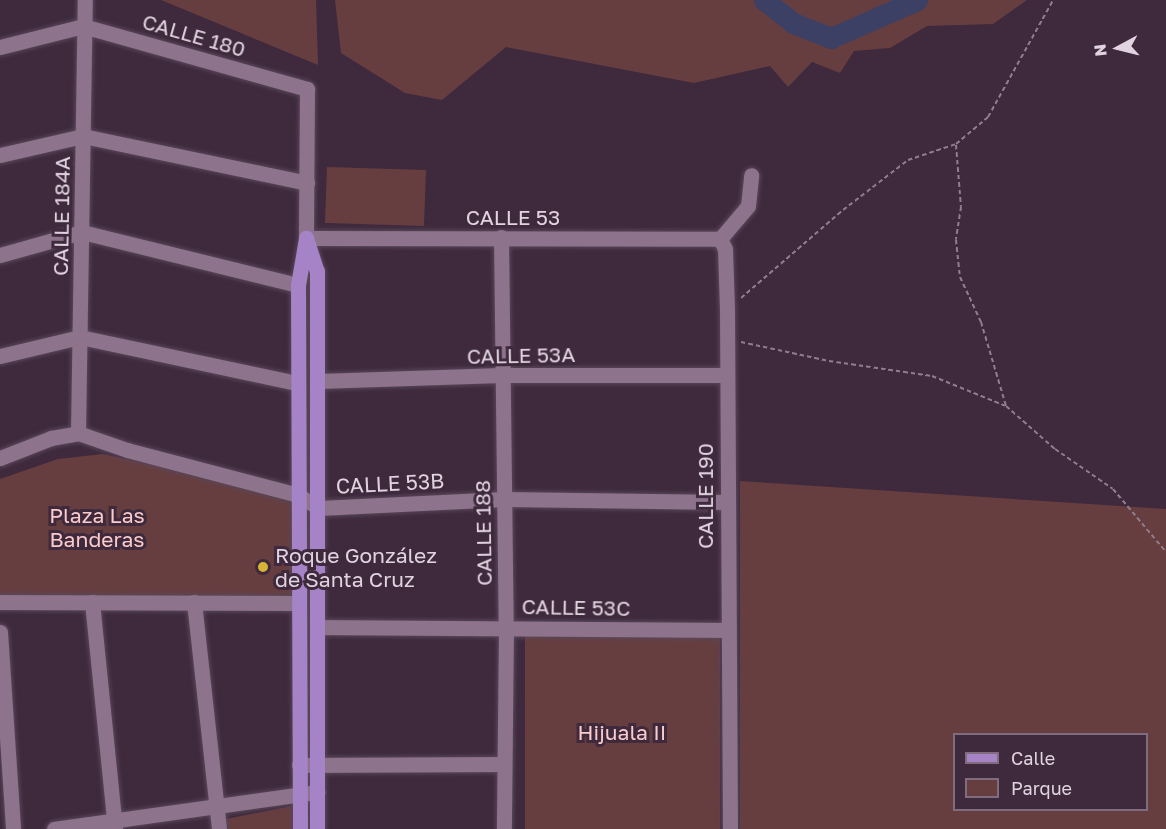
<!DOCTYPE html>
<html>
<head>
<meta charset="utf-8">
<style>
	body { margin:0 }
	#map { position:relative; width:1166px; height:829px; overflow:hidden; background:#3e293d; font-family:"Golos Text",sans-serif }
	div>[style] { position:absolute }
	.green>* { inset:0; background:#673e40 }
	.river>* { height:21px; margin:-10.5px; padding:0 10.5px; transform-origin:10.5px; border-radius:10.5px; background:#3b4064 }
	.path>* { height:2px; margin-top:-1px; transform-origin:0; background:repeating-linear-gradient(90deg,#8f7e8e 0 4.5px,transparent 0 7.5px) }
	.roads { filter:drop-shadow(0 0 2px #594759) drop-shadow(0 0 2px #594759) }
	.minor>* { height:15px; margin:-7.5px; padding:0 7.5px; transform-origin:7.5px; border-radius:7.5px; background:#8d748c }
	.major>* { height:15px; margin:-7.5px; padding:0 7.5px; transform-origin:7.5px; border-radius:7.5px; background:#a683c6 }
	.dots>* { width:16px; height:16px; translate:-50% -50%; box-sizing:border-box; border:3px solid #3e293d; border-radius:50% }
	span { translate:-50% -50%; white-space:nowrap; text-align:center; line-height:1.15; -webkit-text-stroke:6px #3e293d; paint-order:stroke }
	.street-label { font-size:21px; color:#e1d3e0 }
	.park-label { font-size:21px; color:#fbcbcb }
	.poi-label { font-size:21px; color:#e1d3e0 }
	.left { translate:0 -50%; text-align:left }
	.legend { position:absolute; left:953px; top:733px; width:195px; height:78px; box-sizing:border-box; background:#3e293d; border:2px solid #7f6d7e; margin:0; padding:8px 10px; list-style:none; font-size:18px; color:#e1d3e0 }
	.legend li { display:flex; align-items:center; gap:12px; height:30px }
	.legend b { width:30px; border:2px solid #7f6d7e }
	.north { position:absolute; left:1088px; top:18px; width:60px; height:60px; -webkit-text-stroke:4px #3e293d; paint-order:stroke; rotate:263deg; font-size:16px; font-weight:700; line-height:24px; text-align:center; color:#e1d3e0 }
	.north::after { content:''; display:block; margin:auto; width:21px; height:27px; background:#e1d3e0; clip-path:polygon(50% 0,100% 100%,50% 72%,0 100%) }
</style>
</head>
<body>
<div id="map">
	<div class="green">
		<div style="clip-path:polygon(161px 0,316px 0,318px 65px)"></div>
		<div style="clip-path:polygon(335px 0,1027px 0,993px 24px,927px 26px,890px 48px,854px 51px,840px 73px,812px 62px,788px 87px,770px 66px,694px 83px,506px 47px,442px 100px,405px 93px,341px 53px)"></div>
		<div style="clip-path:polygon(327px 167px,426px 170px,424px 226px,325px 223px)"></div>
		<div style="clip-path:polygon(103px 454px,296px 497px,297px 600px,0 597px,0 479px,58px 459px)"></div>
		<div style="clip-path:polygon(evenodd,740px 481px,1166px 509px,1166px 829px,740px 829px,740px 481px,954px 734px,1146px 734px,1146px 810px,954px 810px,954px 734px)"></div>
		<div style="clip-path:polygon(525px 636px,720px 636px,720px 829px,525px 829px)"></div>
		<div style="clip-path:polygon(292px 806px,293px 829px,228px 829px,226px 819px)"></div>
	</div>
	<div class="river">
		<div style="left:764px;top:0;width:37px;rotate:38deg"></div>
		<div style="left:793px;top:23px;width:41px;rotate:21.5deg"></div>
		<div style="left:831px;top:38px;width:94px;rotate:-23.8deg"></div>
	</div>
	<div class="path">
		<div style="left:956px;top:145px;width:62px;rotate:85.4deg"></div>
		<div style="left:961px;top:207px;width:33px;rotate:99deg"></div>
		<div style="left:956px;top:240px;width:37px;rotate:84deg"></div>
		<div style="left:960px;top:277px;width:50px;rotate:65deg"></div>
		<div style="left:981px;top:322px;width:88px;rotate:73.4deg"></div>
		<div style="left:741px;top:298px;width:135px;rotate:-40.8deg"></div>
		<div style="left:843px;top:210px;width:82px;rotate:-37.6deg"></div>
		<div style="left:908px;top:160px;width:51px;rotate:-18.4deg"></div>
		<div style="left:956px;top:144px;width:42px;rotate:-40.2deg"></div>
		<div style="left:988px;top:117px;width:134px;rotate:-60.9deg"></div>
		<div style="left:741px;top:342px;width:90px;rotate:12.2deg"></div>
		<div style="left:829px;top:361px;width:104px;rotate:8.3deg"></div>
		<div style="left:932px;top:376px;width:80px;rotate:22.1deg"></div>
		<div style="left:1006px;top:406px;width:65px;rotate:41.3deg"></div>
		<div style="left:1055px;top:449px;width:70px;rotate:34.6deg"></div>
		<div style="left:1113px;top:489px;width:82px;rotate:49.9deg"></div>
	</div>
	<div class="roads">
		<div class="minor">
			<div style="left:0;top:47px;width:86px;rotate:-14.2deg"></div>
			<div style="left:83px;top:26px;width:233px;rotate:15.7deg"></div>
			<div style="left:307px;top:89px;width:149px;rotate:90.4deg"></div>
			<div style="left:306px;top:238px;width:414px;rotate:0.1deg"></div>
			<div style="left:0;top:155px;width:85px;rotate:-12.9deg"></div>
			<div style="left:83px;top:136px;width:229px;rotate:11.8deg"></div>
			<div style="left:501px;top:237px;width:391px;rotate:89.3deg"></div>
			<div style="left:506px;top:628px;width:201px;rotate:90.6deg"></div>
			<div style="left:720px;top:239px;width:11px;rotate:63deg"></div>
			<div style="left:725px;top:249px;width:61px;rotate:88.1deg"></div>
			<div style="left:727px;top:310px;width:519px;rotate:89.67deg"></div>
			<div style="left:720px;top:239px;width:43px;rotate:-49.7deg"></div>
			<div style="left:748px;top:206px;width:31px;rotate:-84deg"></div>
			<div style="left:0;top:255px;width:85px;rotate:-15.7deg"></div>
			<div style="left:82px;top:232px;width:222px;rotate:13.8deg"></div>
			<div style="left:0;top:356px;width:82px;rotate:-13.4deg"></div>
			<div style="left:80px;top:337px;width:222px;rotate:12deg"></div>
			<div style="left:318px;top:381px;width:184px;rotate:-1.9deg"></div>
			<div style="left:502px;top:375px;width:223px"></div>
			<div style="left:78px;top:433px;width:433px;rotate:-89.1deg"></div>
			<div style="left:0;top:458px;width:55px;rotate:-21.4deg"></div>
			<div style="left:51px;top:438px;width:27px;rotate:-10deg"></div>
			<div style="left:78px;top:433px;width:52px;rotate:19.1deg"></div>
			<div style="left:127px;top:450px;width:177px;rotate:14.7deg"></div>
			<div style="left:298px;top:495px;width:25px;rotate:32deg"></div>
			<div style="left:319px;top:508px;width:185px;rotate:-2.8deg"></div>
			<div style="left:504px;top:499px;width:222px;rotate:0.8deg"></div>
			<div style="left:0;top:602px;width:298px;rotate:0.2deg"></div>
			<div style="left:92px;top:602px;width:228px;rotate:84.2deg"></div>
			<div style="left:194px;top:602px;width:228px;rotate:83.7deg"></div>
			<div style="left:318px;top:627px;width:408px;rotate:0.4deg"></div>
			<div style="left:0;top:632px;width:197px;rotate:86.2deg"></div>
			<div style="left:299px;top:765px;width:205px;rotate:-0.3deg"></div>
			<div style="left:54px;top:829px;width:266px;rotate:-8deg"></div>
		</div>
		<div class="major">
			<div style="left:306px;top:238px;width:35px;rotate:72deg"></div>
			<div style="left:317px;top:271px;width:558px;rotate:90deg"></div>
			<div style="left:300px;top:829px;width:544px;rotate:-90.21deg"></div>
			<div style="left:298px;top:285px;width:48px;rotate:-80.3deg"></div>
		</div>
	</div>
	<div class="dots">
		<div style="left:263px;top:567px;background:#d7b434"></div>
	</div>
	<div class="street-label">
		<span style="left:194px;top:35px;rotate:16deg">CALLE 180</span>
		<span style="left:61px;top:216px;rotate:-89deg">CALLE 184A</span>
		<span style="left:513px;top:217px">CALLE 53</span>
		<span style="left:521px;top:355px;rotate:-1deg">CALLE 53A</span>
		<span style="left:390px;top:483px;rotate:-3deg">CALLE 53B</span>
		<span style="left:705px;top:496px;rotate:-90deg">CALLE 190</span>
		<span style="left:483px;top:533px;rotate:-91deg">CALLE 188</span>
		<span style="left:576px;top:607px;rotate:1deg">CALLE 53C</span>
	</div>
	<div class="park-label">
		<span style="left:97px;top:527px">Plaza Las<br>Banderas</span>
		<span style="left:622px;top:732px">Hijuala II</span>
	</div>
	<div class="poi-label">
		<span class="left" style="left:275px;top:567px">Roque González<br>de Santa Cruz</span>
	</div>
	<ul class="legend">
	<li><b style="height:8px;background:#a683c6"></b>Calle</li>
	<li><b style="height:16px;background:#673e40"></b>Parque</li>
	</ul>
	<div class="north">N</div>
</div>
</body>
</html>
